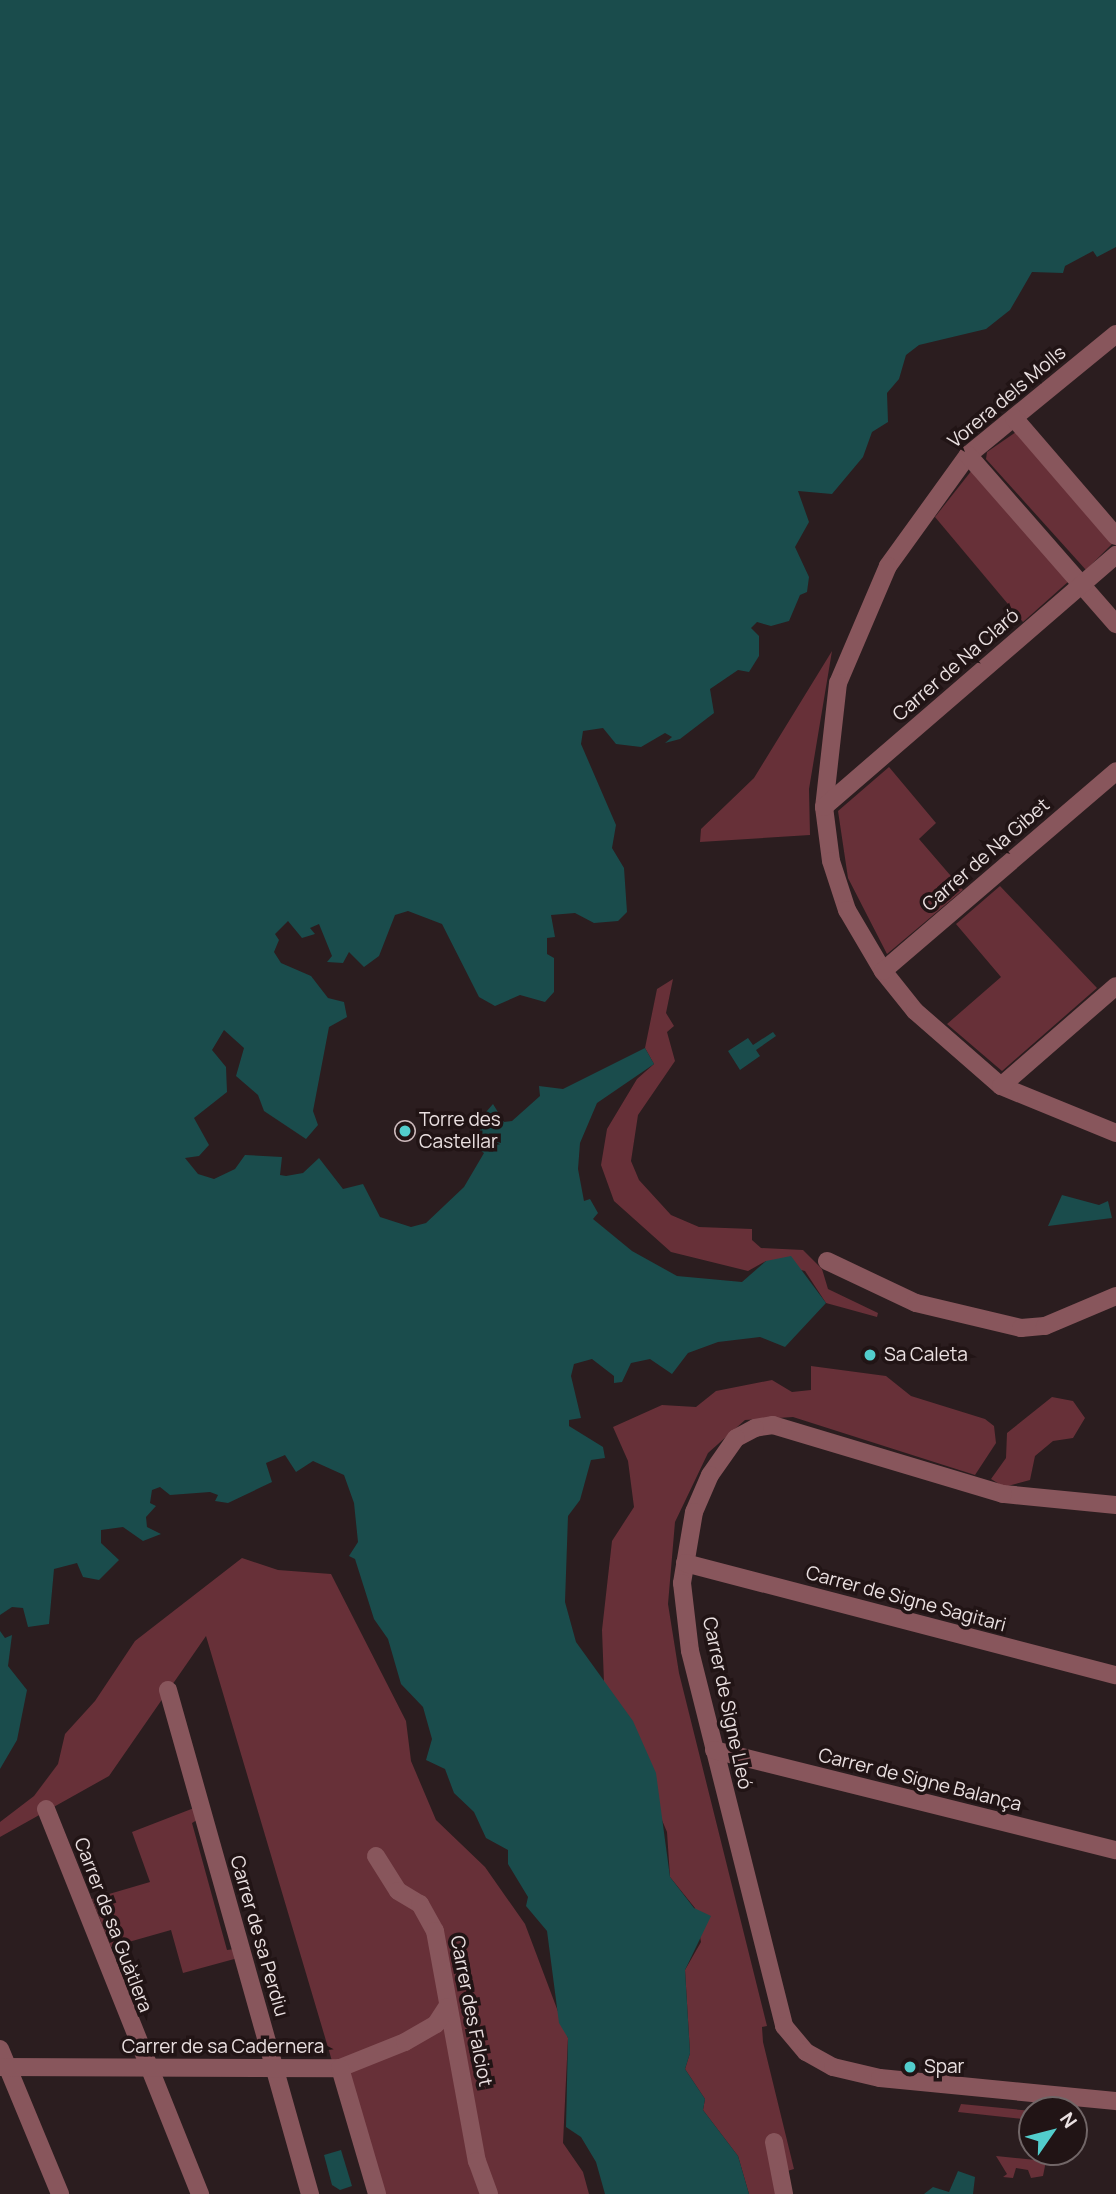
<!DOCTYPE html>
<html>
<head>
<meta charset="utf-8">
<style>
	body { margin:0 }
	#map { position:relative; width:1116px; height:2194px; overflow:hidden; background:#2b1d1f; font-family:Manrope,sans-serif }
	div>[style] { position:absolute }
	.green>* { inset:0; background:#673038 }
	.water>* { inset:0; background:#1a4c4c }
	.building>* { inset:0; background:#cebbbd }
	.round { border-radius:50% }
	.minor>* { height:18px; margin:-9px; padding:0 9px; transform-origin:9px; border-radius:9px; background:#88565c }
	.dots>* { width:19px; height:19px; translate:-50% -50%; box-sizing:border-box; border:4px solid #211415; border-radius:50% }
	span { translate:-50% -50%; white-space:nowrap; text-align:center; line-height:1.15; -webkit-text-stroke:7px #211415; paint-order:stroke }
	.street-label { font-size:19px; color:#eae0e1 }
	.poi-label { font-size:19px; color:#eae0e1 }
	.left { translate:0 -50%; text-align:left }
	.north { position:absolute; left:1018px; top:2096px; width:70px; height:70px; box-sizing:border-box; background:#211415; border:2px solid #716667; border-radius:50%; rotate:55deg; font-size:19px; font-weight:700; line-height:28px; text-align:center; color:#eae0e1 }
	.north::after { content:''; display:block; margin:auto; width:24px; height:32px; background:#52cdcc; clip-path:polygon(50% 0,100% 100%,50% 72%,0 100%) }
</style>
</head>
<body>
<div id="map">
	<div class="green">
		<div style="clip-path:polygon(1016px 432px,1112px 544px,1086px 570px,986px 459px,987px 452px)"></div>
		<div style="clip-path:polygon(972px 470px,1069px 581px,1023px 622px,935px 517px)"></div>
		<div style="clip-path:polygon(832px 651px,809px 789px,810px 835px,700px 842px,701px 829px,754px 778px)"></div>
		<div style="clip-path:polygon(889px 767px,936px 823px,919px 839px,963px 890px,887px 954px,848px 878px,838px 811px)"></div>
		<div style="clip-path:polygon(1000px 886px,1097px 988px,1002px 1071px,947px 1024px,1001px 977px,956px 924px)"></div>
		<div style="clip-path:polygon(673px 979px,666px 1013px,674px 1026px,667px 1032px,675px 1061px,638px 1115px,631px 1161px,639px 1180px,671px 1215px,699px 1227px,752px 1229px,752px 1240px,761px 1248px,803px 1250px,822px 1269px,828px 1289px,878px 1313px,877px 1317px,826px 1303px,805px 1271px,766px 1261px,748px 1271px,671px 1252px,614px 1201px,601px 1165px,607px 1129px,637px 1079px,654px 1064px,645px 1048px,657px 989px)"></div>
		<div style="clip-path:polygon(811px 1366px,886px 1376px,911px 1396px,985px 1419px,994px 1426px,996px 1443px,975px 1475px,793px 1417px,745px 1420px,708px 1453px,675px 1522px,668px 1604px,679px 1673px,767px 2026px,762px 2027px,763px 2042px,794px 2169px,784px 2172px,790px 2194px,749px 2194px,738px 2156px,703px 2110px,705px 2099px,685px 2069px,690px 2053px,685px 1970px,701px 1942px,695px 1908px,670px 1877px,667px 1832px,604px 1683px,602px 1630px,612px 1541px,634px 1507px,628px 1461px,613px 1427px,662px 1405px,696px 1407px,716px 1391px,772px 1380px,792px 1392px,811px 1390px)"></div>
		<div style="clip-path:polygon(1052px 1397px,1073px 1401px,1085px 1418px,1073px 1438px,1053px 1441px,1035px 1456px,1030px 1480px,1004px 1487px,991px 1479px,1006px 1458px,1007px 1433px)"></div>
		<div style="clip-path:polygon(242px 1558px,278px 1570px,331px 1574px,406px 1721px,411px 1761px,436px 1820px,485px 1867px,525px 1924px,568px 2038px,563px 2143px,583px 2172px,589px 2194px,382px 2194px,332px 2061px,206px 1636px,109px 1776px,0 1837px,0 1822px,34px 1796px,58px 1764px,65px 1734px,95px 1701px,135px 1641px)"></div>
		<div style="clip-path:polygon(194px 1808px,197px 1820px,192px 1823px,227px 1950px,235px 1949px,238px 1958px,183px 1973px,171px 1930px,111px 1947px,92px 1899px,150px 1882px,132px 1832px)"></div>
		<div style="clip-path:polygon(961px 2104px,1032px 2111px,1032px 2120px,958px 2112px)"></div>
		<div style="clip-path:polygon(996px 2156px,1046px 2161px,1043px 2176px,1031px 2178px,1028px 2170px,1016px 2168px,1013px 2178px,1003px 2177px,1007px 2174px)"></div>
	</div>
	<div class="water">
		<div style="clip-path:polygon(0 0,1116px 0,1116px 247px,1097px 257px,1093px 251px,1065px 266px,1063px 273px,1032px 272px,1010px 310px,986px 329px,919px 345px,906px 355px,899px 379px,887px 393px,888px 422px,872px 432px,863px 457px,832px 494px,798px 491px,809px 522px,795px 547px,809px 577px,807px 592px,800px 595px,789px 621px,771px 626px,757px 622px,751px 628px,759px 636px,759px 656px,749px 672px,738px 670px,710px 689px,714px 713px,680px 739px,665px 743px,672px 737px,665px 733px,641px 747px,616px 744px,603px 728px,583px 731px,581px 744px,616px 825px,612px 848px,624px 868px,627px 912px,618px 921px,594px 923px,575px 913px,551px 915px,555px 937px,547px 938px,547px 954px,554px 958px,554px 992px,545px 1002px,520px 995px,495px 1006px,479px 997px,442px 924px,408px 911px,395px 915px,379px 956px,364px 967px,349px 952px,343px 963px,327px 962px,332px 956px,319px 924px,310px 928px,315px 934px,302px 938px,288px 921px,275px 934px,279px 940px,274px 952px,281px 963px,311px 976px,328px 998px,344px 1002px,347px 1017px,329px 1027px,313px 1111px,318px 1125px,306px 1139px,264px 1111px,258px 1095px,236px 1076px,244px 1048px,224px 1030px,212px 1050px,226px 1067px,227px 1092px,194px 1118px,209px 1145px,199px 1156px,185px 1158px,198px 1174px,214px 1179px,235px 1169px,245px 1155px,282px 1157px,280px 1175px,286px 1176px,303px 1173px,319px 1158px,343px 1189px,363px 1184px,380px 1217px,411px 1227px,426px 1223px,464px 1187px,484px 1153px,471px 1144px,480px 1141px,480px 1119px,493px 1104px,504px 1122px,512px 1121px,540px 1096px,539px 1086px,563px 1089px,645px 1048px,654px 1064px,597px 1103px,580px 1143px,578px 1169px,584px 1201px,590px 1199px,598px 1213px,593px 1219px,632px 1251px,677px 1276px,742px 1282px,766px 1261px,791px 1256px,826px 1303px,785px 1347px,760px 1337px,718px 1342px,688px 1353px,672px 1374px,650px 1359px,631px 1363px,622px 1382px,614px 1383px,614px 1376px,592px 1359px,574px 1364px,571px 1376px,581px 1418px,569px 1420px,569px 1426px,603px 1447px,605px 1458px,591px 1460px,580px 1500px,568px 1516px,565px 1602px,576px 1642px,633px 1721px,656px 1773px,670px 1877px,694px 1908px,711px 1916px,685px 1970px,690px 2053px,685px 2069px,705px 2099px,703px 2110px,738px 2156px,749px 2194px,605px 2194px,596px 2162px,581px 2137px,566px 2127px,568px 2038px,559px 2023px,547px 1931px,526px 1906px,528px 1897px,508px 1864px,508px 1850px,486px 1838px,474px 1812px,454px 1793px,445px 1769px,426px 1760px,432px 1739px,423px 1707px,401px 1684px,388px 1639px,374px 1619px,355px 1559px,349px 1556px,358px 1542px,354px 1503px,344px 1475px,313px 1461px,296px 1472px,285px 1455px,266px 1463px,272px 1482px,228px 1503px,215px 1501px,218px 1495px,210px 1492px,170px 1495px,160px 1487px,152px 1490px,150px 1503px,156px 1506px,146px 1517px,147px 1527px,161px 1534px,143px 1541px,123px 1527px,101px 1530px,101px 1543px,119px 1560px,99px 1580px,83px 1577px,77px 1563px,54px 1569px,49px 1624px,28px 1627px,23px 1608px,12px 1607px,0 1615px)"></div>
		<div style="clip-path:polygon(773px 1032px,776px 1036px,756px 1050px,760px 1056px,740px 1070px,728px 1051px,748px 1038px,753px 1045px)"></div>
		<div style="clip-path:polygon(1062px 1195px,1099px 1205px,1108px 1201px,1112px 1218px,1048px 1226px)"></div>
		<div style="clip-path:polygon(0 1631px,5px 1638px,12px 1635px,8px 1666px,27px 1690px,17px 1740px,0 1769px)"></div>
		<div style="clip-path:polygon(341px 2150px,352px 2186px,340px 2190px,332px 2185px,324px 2155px)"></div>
		<div style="clip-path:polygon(958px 2171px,975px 2177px,973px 2194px,924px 2194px,933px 2187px,949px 2192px)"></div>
	</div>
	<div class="building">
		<div class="round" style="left:394px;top:1120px;width:22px;height:22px"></div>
	</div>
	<div class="minor">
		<div style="left:1116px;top:334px;width:191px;rotate:140.7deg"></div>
		<div style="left:968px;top:455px;width:137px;rotate:125.8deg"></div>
		<div style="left:888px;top:566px;width:127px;rotate:113.1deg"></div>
		<div style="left:838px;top:683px;width:125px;rotate:96.4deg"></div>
		<div style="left:824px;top:807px;width:54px;rotate:82.6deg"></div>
		<div style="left:831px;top:861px;width:52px;rotate:71.9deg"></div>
		<div style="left:847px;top:910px;width:71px;rotate:59.5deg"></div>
		<div style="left:883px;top:971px;width:51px;rotate:51.3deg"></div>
		<div style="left:915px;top:1011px;width:114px;rotate:41.1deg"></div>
		<div style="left:1001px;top:1086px;width:124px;rotate:22.2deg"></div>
		<div style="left:1014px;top:418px;width:156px;rotate:49.2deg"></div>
		<div style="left:968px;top:455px;width:225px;rotate:48.8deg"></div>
		<div style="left:824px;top:807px;width:386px;rotate:-40.8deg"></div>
		<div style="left:883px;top:971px;width:307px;rotate:-40.6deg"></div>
		<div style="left:1001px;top:1086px;width:152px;rotate:-41deg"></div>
		<div style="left:827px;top:1261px;width:98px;rotate:25.3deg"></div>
		<div style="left:916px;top:1303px;width:108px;rotate:13.4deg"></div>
		<div style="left:1021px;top:1328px;width:24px;rotate:-5deg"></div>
		<div style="left:1045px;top:1326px;width:77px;rotate:-22.9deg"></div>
		<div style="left:1116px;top:1505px;width:114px;rotate:-174.4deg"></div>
		<div style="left:1003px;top:1494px;width:240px;rotate:-163.3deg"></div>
		<div style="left:773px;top:1425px;width:18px;rotate:171deg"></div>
		<div style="left:755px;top:1428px;width:21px;rotate:152deg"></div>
		<div style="left:736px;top:1438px;width:45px;rotate:125.1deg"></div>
		<div style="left:710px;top:1475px;width:40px;rotate:113.4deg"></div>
		<div style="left:694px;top:1512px;width:72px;rotate:99.6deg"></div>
		<div style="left:682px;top:1583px;width:68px;rotate:83.3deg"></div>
		<div style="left:690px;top:1651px;width:387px;rotate:75.9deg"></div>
		<div style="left:784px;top:2026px;width:34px;rotate:50deg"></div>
		<div style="left:806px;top:2052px;width:31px;rotate:29deg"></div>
		<div style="left:833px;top:2067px;width:48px;rotate:13.2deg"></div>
		<div style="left:880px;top:2078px;width:237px;rotate:5.6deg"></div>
		<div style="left:685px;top:1563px;width:445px;rotate:14.6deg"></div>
		<div style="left:168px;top:1690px;width:524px;rotate:74.27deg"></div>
		<div style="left:714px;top:1750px;width:414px;rotate:14deg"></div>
		<div style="left:46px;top:1809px;width:415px;rotate:68.2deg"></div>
		<div style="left:376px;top:1856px;width:41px;rotate:57.8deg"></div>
		<div style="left:398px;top:1891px;width:26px;rotate:31deg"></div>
		<div style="left:420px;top:1904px;width:31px;rotate:61deg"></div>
		<div style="left:435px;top:1931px;width:234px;rotate:79.7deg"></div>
		<div style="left:477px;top:2161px;width:35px;rotate:70deg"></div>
		<div style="left:0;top:2049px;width:157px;rotate:67.5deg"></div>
		<div style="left:0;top:2067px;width:340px;rotate:0.2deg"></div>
		<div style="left:340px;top:2068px;width:70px;rotate:-21.8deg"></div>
		<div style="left:405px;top:2042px;width:36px;rotate:-30deg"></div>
		<div style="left:436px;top:2024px;width:20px;rotate:-57deg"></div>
		<div style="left:340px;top:2068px;width:131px;rotate:73.6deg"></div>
		<div style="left:774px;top:2142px;width:53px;rotate:79.1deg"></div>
	</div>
	<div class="dots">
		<div style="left:405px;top:1131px;background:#52cdcc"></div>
		<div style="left:870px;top:1355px;background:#52cdcc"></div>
		<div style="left:910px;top:2067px;background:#52cdcc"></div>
	</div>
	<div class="street-label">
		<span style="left:1007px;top:397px;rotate:-40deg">Vorera dels Molls</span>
		<span style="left:956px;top:665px;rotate:-41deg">Carrer de Na Claró</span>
		<span style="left:986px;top:855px;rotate:-41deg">Carrer de Na Gibet</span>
		<span style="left:906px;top:1599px;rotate:15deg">Carrer de Signe Sagitari</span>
		<span style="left:727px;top:1703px;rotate:78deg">Carrer de Signe Lleó</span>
		<span style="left:920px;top:1780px;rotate:14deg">Carrer de Signe Balança</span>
		<span style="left:113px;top:1925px;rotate:69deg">Carrer de sa Guàtlera</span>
		<span style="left:259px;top:1936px;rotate:74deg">Carrer de sa Perdiu</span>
		<span style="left:471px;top:2011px;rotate:79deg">Carrer des Falciot</span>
		<span style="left:223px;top:2047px">Carrer de sa Cadernera</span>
	</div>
	<div class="poi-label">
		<span class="left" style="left:419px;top:1131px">Torre des<br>Castellar</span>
		<span class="left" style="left:884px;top:1355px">Sa Caleta</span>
		<span class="left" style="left:924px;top:2067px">Spar</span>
	</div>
	<div class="north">N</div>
</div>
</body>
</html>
